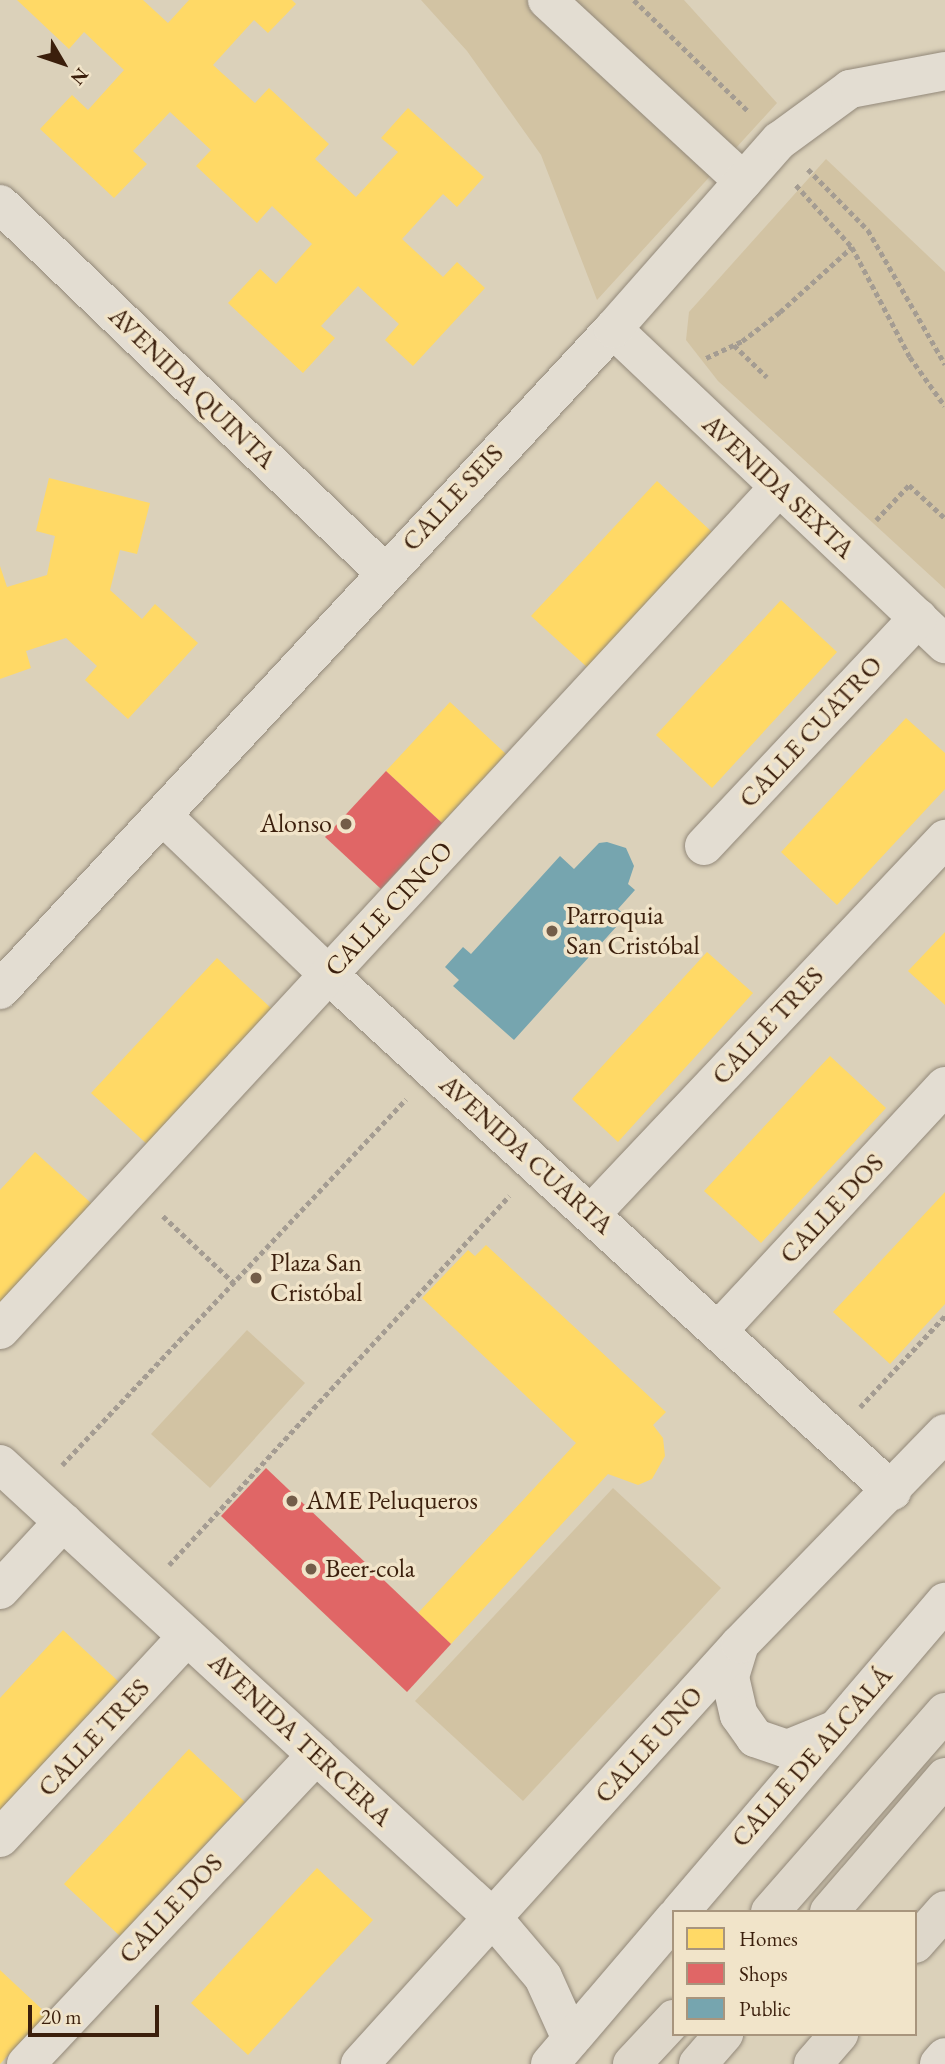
<!DOCTYPE html>
<html>
<head>
<meta charset="utf-8">
<style>
	body { margin:0 }
	#map { position:relative; width:945px; height:2064px; overflow:hidden; background:#dbd1ba; font-family:"EB Garamond",serif }
	div>[style] { position:absolute }
	.green>* { inset:0; background:#d2c3a3 }
	.homes>* { inset:0; background:#ffd966 }
	.shops>* { inset:0; background:#e06666 }
	.public>* { inset:0; background:#76a5af }
	.path>* { height:4.5px; margin-top:-2.25px; transform-origin:0; background:repeating-linear-gradient(90deg,#a49c92 0 5px,transparent 0 8.5px) }
	.roads { filter:drop-shadow(0 0 2px #928879) drop-shadow(0 0 2px #928879) }
	.minor>* { height:38px; margin:-19px; padding:0 19px; transform-origin:19px; border-radius:19px; background:#e3ddd2 }
	.highway>* { height:38px; margin:-19px; padding:0 19px; transform-origin:19px; border-radius:19px; background:#ded7ca }
	.dots>* { width:19px; height:19px; translate:-50% -50%; box-sizing:border-box; border:4px solid #f1e4c9; border-radius:50% }
	span { translate:-50% -50%; white-space:nowrap; text-align:center; line-height:1.15; -webkit-text-stroke:7px #f1e4c9; paint-order:stroke }
	.street-label { font-size:26px; color:#3b1f0c }
	.poi-label { font-size:26px; color:#3b1f0c }
	.right { translate:-100% -50%; text-align:right }
	.left { translate:0 -50%; text-align:left }
	.legend { position:absolute; left:672px; top:1910px; width:245px; height:126px; box-sizing:border-box; background:#f1e4c9; border:2px solid #a8957d; margin:0; padding:9px 12px; list-style:none; font-size:21px; color:#3b1f0c }
	.legend li { display:flex; align-items:center; gap:14px; height:35px }
	.legend b { width:35px; border:2px solid #a8957d }
	.north { position:absolute; left:28px; top:28px; width:70px; height:70px; -webkit-text-stroke:5px #f1e4c9; paint-order:stroke; rotate:129deg; font-size:19px; font-weight:700; line-height:28px; text-align:center; color:#3b1f0c }
	.north::after { content:''; display:block; margin:auto; width:24px; height:32px; background:#3b1f0c; clip-path:polygon(50% 0,100% 100%,50% 72%,0 100%) }
	.scale { position:absolute; left:28px; top:2005px; width:131px; height:32px; box-sizing:border-box; border:4px solid #3b1f0c; border-top:0; padding-left:9px; font-size:21px; line-height:24px; white-space:nowrap; color:#3b1f0c; -webkit-text-stroke:5px #f1e4c9; paint-order:stroke }
</style>
</head>
<body>
<div id="map">
	<div class="green">
		<div style="clip-path:polygon(421px 0,684px 0,777px 103px,597px 300px,541px 155px,467px 51px)"></div>
		<div style="clip-path:polygon(826px 159px,945px 272px,945px 589px,718px 381px,686px 340px,689px 312px)"></div>
		<div style="clip-path:polygon(247px 1330px,305px 1383px,210px 1488px,151px 1434px)"></div>
		<div style="clip-path:polygon(613px 1488px,721px 1588px,523px 1801px,415px 1701px)"></div>
	</div>
	<div class="homes">
		<div style="clip-path:polygon(17px 0,143px 0,168px 23px,189px 0,292px 0,296px 4px,268px 33px,254px 20px,213px 65px,255px 103px,269px 88px,329px 144px,315px 159px,356px 197px,398px 152px,381px 138px,408px 108px,484px 177px,457px 207px,443px 194px,402px 239px,443px 277px,457px 262px,485px 288px,413px 366px,385px 340px,399px 324px,358px 286px,321px 326px,335px 338px,303px 373px,228px 303px,260px 269px,276px 284px,312px 244px,272px 206px,257px 223px,196px 166px,211px 150px,170px 112px,133px 151px,147px 164px,114px 198px,40px 129px,72px 95px,88px 110px,124px 70px,84px 32px,69px 49px)"></div>
		<div style="clip-path:polygon(49px 478px,150px 503px,137px 554px,120px 550px,110px 590px,142px 619px,155px 604px,198px 643px,128px 719px,85px 680px,97px 666px,66px 638px,26px 651px,31px 668px,0 679px,0 566px,7px 587px,47px 575px,55px 536px,36px 531px)"></div>
		<div style="clip-path:polygon(657px 481px,713px 533px,588px 668px,531px 616px)"></div>
		<div style="clip-path:polygon(781px 600px,837px 652px,712px 788px,656px 735px)"></div>
		<div style="clip-path:polygon(450px 702px,506px 754px,442px 823px,386px 771px)"></div>
		<div style="clip-path:polygon(906px 718px,945px 753px,945px 789px,837px 905px,781px 852px)"></div>
		<div style="clip-path:polygon(945px 932px,945px 1005px,908px 971px)"></div>
		<div style="clip-path:polygon(707px 952px,753px 993px,618px 1142px,572px 1099px)"></div>
		<div style="clip-path:polygon(217px 958px,273px 1010px,148px 1145px,91px 1093px)"></div>
		<div style="clip-path:polygon(830px 1056px,886px 1108px,761px 1243px,704px 1191px)"></div>
		<div style="clip-path:polygon(35px 1152px,92px 1204px,0 1304px,0 1190px)"></div>
		<div style="clip-path:polygon(945px 1192px,945px 1304px,890px 1364px,833px 1312px)"></div>
		<div style="clip-path:polygon(486px 1245px,666px 1412px,653px 1425px,663px 1438px,665px 1456px,652px 1479px,638px 1485px,608px 1474px,451px 1644px,418px 1613px,576px 1443px,422px 1298px,468px 1250px,475px 1256px)"></div>
		<div style="clip-path:polygon(63px 1630px,119px 1682px,0 1811px,0 1698px)"></div>
		<div style="clip-path:polygon(189px 1749px,245px 1802px,120px 1936px,64px 1884px)"></div>
		<div style="clip-path:polygon(317px 1868px,373px 1920px,248px 2055px,191px 2003px)"></div>
		<div style="clip-path:polygon(0 1970px,47px 2014px,0 2064px)"></div>
	</div>
	<div class="shops">
		<div style="clip-path:polygon(386px 771px,442px 823px,381px 889px,325px 837px)"></div>
		<div style="clip-path:polygon(266px 1468px,451px 1644px,407px 1692px,221px 1516px)"></div>
	</div>
	<div class="public">
		<div style="clip-path:polygon(607px 842px,626px 848px,634px 866px,628px 884px,635px 890px,618px 909px,626px 916px,514px 1040px,453px 986px,459px 980px,445px 967px,463px 947px,471px 954px,560px 856px,574px 869px,599px 843px)"></div>
	</div>
	<div class="path">
		<div style="left:634px;top:0;width:161px;rotate:44.2deg"></div>
		<div style="left:808px;top:169px;width:86px;rotate:45.5deg"></div>
		<div style="left:868px;top:230px;width:155px;rotate:60.1deg"></div>
		<div style="left:796px;top:185px;width:84px;rotate:47.9deg"></div>
		<div style="left:852px;top:247px;width:124px;rotate:62.2deg"></div>
		<div style="left:910px;top:357px;width:60px;rotate:54.5deg"></div>
		<div style="left:734px;top:345px;width:46px;rotate:44.1deg"></div>
		<div style="left:706px;top:358px;width:40px;rotate:-25deg"></div>
		<div style="left:742px;top:341px;width:48px;rotate:-37.3deg"></div>
		<div style="left:780px;top:312px;width:97px;rotate:-42.1deg"></div>
		<div style="left:876px;top:520px;width:48px;rotate:-46.7deg"></div>
		<div style="left:909px;top:485px;width:49px;rotate:42.5deg"></div>
		<div style="left:163px;top:1216px;width:98px;rotate:43.3deg"></div>
		<div style="left:860px;top:1407px;width:125px;rotate:-47deg"></div>
		<div style="left:62px;top:1465px;width:502px;rotate:-46.77deg"></div>
		<div style="left:169px;top:1565px;width:502px;rotate:-47.34deg"></div>
	</div>
	<div class="roads">
		<div class="minor">
			<div style="left:547px;top:0;width:267px;rotate:42.7deg"></div>
			<div style="left:0;top:204px;width:532px;rotate:43.78deg"></div>
			<div style="left:613px;top:329px;width:458px;rotate:43.5deg"></div>
			<div style="left:163px;top:816px;width:230px;rotate:43.8deg"></div>
			<div style="left:329px;top:975px;width:764px;rotate:42.51deg"></div>
			<div style="left:704px;top:846px;width:313px;rotate:-46.8deg"></div>
			<div style="left:0;top:990px;width:901px;rotate:-47.16deg"></div>
			<div style="left:613px;top:329px;width:251px;rotate:-48.6deg"></div>
			<div style="left:779px;top:141px;width:88px;rotate:-36.2deg"></div>
			<div style="left:850px;top:89px;width:97px;rotate:-10.7deg"></div>
			<div style="left:591px;top:1214px;width:516px;rotate:-46.65deg"></div>
			<div style="left:0;top:1330px;width:1146px;rotate:-47.26deg"></div>
			<div style="left:718px;top:1331px;width:334px;rotate:-47.2deg"></div>
			<div style="left:0;top:1464px;width:670px;rotate:42.64deg"></div>
			<div style="left:493px;top:1918px;width:77px;rotate:49.7deg"></div>
			<div style="left:543px;top:1977px;width:68px;rotate:65.7deg"></div>
			<div style="left:0;top:1590px;width:93px;rotate:-47.2deg"></div>
			<div style="left:740px;top:1644px;width:34px;rotate:107deg"></div>
			<div style="left:730px;top:1677px;width:39px;rotate:77deg"></div>
			<div style="left:739px;top:1715px;width:28px;rotate:55deg"></div>
			<div style="left:755px;top:1738px;width:34px;rotate:19deg"></div>
			<div style="left:787px;top:1749px;width:51px;rotate:-22deg"></div>
			<div style="left:0;top:1838px;width:275px;rotate:-47.1deg"></div>
			<div style="left:680px;top:1912px;width:408px;rotate:-49.5deg"></div>
			<div style="left:26px;top:2064px;width:424px;rotate:-46.8deg"></div>
			<div style="left:360px;top:2064px;width:566px;rotate:-47.86deg"></div>
			<div style="left:740px;top:1644px;width:294px;rotate:-45.8deg"></div>
			<div style="left:550px;top:2064px;width:191px;rotate:-49.5deg"></div>
			<div style="left:939px;top:2064px;width:9px;rotate:-49deg"></div>
		</div>
		<div class="highway">
			<div style="left:770px;top:1912px;width:266px;rotate:-48.8deg"></div>
			<div style="left:829px;top:1912px;width:178px;rotate:-49.3deg"></div>
			<div style="left:915px;top:1944px;width:45px;rotate:-48.6deg"></div>
			<div style="left:632px;top:2064px;width:62px;rotate:-47deg"></div>
			<div style="left:698px;top:2064px;width:40px;rotate:-49deg"></div>
			<div style="left:813px;top:2064px;width:40px;rotate:-49deg"></div>
		</div>
	</div>
	<div class="dots">
		<div style="left:346px;top:824px;background:#735d49"></div>
		<div style="left:552px;top:931px;background:#735d49"></div>
		<div style="left:256px;top:1278px;background:#735d49"></div>
		<div style="left:292px;top:1501px;background:#735d49"></div>
		<div style="left:311px;top:1569px;background:#735d49"></div>
	</div>
	<div class="street-label">
		<span style="left:192px;top:388px;rotate:44deg">AVENIDA QUINTA</span>
		<span style="left:778px;top:487px;rotate:43deg">AVENIDA SEXTA</span>
		<span style="left:453px;top:498px;rotate:-47deg">CALLE SEIS</span>
		<span style="left:811px;top:732px;rotate:-47deg">CALLE CUATRO</span>
		<span style="left:389px;top:909px;rotate:-47deg">CALLE CINCO</span>
		<span style="left:768px;top:1026px;rotate:-47deg">CALLE TRES</span>
		<span style="left:526px;top:1155px;rotate:42deg">AVENIDA CUARTA</span>
		<span style="left:832px;top:1209px;rotate:-47deg">CALLE DOS</span>
		<span style="left:94px;top:1738px;rotate:-47deg">CALLE TRES</span>
		<span style="left:300px;top:1740px;rotate:43deg">AVENIDA TERCERA</span>
		<span style="left:649px;top:1745px;rotate:-48deg">CALLE UNO</span>
		<span style="left:812px;top:1757px;rotate:-49deg">CALLE DE ALCALÁ</span>
		<span style="left:171px;top:1909px;rotate:-47deg">CALLE DOS</span>
	</div>
	<div class="poi-label">
		<span class="right" style="left:332px;top:824px">Alonso</span>
		<span class="left" style="left:566px;top:931px">Parroquia<br>San Cristóbal</span>
		<span class="left" style="left:270px;top:1278px">Plaza San<br>Cristóbal</span>
		<span class="left" style="left:306px;top:1501px">AME Peluqueros</span>
		<span class="left" style="left:325px;top:1569px">Beer-cola</span>
	</div>
	<ul class="legend">
	<li><b style="height:19px;background:#ffd966"></b>Homes</li>
	<li><b style="height:19px;background:#e06666"></b>Shops</li>
	<li><b style="height:19px;background:#76a5af"></b>Public</li>
	</ul>
	<div class="north">N</div>
	<div class="scale">20 m</div>
</div>
</body>
</html>
